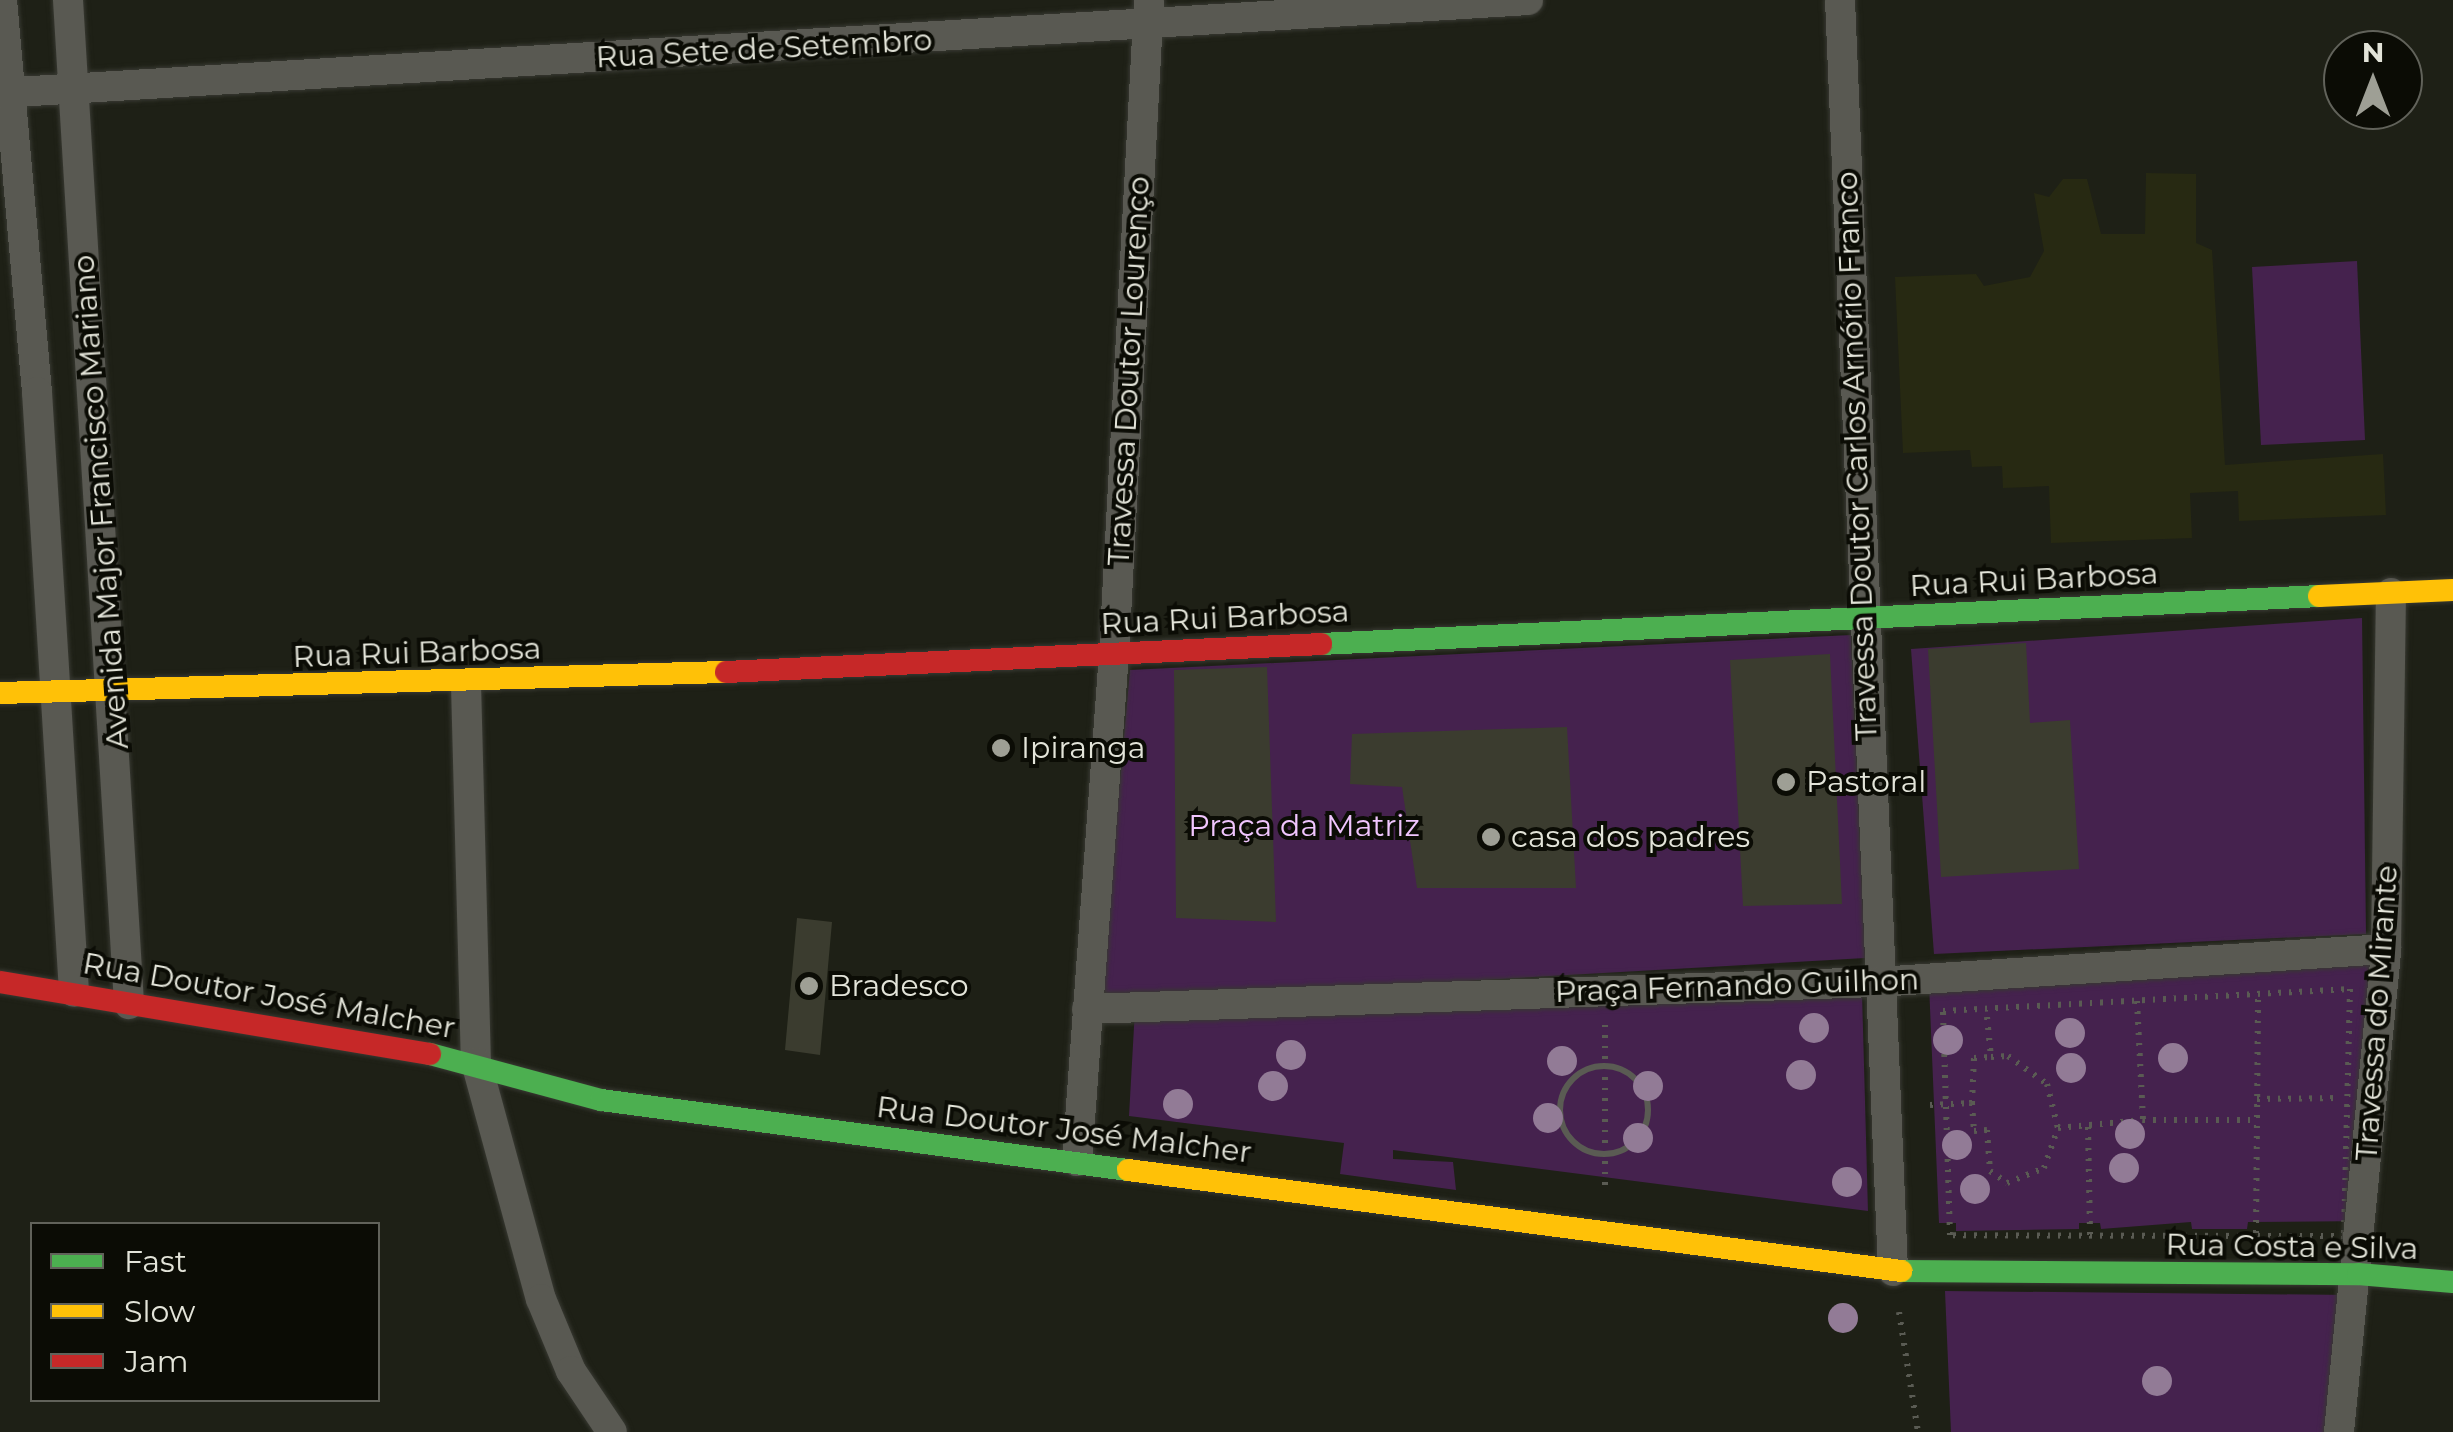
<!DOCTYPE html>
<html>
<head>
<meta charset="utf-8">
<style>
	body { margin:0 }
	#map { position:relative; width:2453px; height:1432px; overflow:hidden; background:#1e2016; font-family:Montserrat,sans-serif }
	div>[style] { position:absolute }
	.built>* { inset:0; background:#272912 }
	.green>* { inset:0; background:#45224e }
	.building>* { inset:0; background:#3b3c2f }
	.path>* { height:6px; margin-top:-3px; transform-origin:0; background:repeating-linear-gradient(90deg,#5a5b53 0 2.5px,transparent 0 10.5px) }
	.path>.ring { margin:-3px; padding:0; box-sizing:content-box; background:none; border:6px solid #5a5b53; border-radius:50% }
	.roads { filter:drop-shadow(0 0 2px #383932) drop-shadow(0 0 2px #383932) }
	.street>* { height:30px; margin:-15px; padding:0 15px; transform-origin:15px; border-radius:15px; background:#595952 }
	.fast>* { height:22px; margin:-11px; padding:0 11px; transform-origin:11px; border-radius:11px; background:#4caf50 }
	.slow>* { height:22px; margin:-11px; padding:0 11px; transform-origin:11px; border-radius:11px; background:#ffc107 }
	.jam>* { height:22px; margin:-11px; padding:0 11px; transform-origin:11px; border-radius:11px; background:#c62828 }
	.trees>* { width:30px; height:30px; margin:-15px; border-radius:50%; background:#927b96 }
	.dots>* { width:28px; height:28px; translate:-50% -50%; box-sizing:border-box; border:5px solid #0b0c05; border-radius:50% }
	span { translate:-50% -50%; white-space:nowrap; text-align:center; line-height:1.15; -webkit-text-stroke:8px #0b0c05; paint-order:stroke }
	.street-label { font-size:30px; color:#e3e4d9 }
	.poi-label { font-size:30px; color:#e3e4d9 }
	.left { translate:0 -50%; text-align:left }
	.park-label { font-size:30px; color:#f0c5fe }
	.legend { position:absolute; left:30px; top:1222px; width:350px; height:180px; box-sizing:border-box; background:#0b0c05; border:2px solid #61625a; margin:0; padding:12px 18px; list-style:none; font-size:30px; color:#e3e4d9 }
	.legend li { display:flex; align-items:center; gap:20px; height:50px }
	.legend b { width:50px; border:2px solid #61625a }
	.north { position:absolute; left:2323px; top:30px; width:100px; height:100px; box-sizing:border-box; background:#0b0c05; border:2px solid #61625a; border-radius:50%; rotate:0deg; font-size:28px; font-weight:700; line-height:40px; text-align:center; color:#e3e4d9 }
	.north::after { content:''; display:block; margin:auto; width:35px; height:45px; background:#9e9f95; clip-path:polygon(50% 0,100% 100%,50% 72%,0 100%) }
</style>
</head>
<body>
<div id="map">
	<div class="built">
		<div style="clip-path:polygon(2146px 173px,2196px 174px,2196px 243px,2212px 250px,2225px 465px,2383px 454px,2386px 515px,2239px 521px,2238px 491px,2190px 493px,2192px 538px,2051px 543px,2049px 486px,2003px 488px,2002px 466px,1972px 467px,1970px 450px,1903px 453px,1895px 277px,1976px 274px,1984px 286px,2030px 277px,2044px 251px,2034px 193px,2049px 197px,2063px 179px,2087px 179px,2101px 234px,2145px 234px)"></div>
	</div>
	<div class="green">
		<div style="clip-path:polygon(2357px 261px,2365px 440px,2261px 445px,2252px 267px)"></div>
		<div style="clip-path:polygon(2362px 618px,2366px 934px,1934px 954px,1911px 649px)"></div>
		<div style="clip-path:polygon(1851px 635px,1865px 958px,1100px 1002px,1130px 670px)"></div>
		<div style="clip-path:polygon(2381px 961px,2373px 1221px,2248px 1222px,2247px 1229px,2192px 1229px,2191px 1222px,2101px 1229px,2100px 1223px,2079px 1223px,2079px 1229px,1956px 1231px,1956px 1223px,1939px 1223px,1929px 984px)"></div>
		<div style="clip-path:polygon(1862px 992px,1868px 1211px,1393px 1150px,1393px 1159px,1453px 1162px,1456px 1190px,1340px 1174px,1344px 1143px,1129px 1116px,1135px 1009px)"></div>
		<div style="clip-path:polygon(1945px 1291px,2350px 1295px,2345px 1432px,1951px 1432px)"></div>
	</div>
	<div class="building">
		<div style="clip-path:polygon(2026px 643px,2030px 723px,2070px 720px,2079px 869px,1941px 877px,1928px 649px)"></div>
		<div style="clip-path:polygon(1830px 654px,1842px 904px,1743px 906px,1730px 660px)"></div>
		<div style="clip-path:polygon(1267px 667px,1276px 922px,1176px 918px,1174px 670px)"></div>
		<div style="clip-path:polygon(1567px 727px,1576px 888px,1417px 888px,1402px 787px,1350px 784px,1352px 734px)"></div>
		<div style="clip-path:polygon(797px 918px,832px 922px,820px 1055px,785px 1050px)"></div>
	</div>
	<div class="path">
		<div style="left:2350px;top:989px;width:247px;rotate:91.4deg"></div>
		<div style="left:2344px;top:1236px;width:394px;rotate:-179.9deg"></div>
		<div style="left:1950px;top:1235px;width:224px;rotate:-91.8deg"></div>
		<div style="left:1943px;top:1011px;width:408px;rotate:-3.1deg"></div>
		<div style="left:2137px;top:1001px;width:119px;rotate:87.1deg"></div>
		<div style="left:2143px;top:1120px;width:114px"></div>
		<div style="left:1987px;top:1017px;width:40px;rotate:84.3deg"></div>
		<div style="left:1991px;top:1057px;width:17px;rotate:-3deg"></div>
		<div style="left:2008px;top:1056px;width:48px;rotate:35.7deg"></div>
		<div style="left:2047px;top:1084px;width:45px;rotate:76deg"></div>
		<div style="left:2058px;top:1128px;width:85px;rotate:-5.4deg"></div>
		<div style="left:1605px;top:1025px;width:167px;rotate:90deg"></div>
		<div class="ring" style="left:1560px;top:1066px;width:82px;height:82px"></div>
		<div style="left:2257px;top:1099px;width:82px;rotate:-0.7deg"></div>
		<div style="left:1972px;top:1103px;width:45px;rotate:-87.5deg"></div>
		<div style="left:1974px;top:1058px;width:17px;rotate:-3deg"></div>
		<div style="left:1930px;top:1105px;width:42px;rotate:-2.7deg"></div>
		<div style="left:1972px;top:1103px;width:28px;rotate:86deg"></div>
		<div style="left:1974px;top:1131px;width:13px;rotate:-4deg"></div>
		<div style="left:1987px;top:1130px;width:41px;rotate:85.8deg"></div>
		<div style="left:1990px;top:1171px;width:21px;rotate:35deg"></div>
		<div style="left:2007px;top:1183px;width:40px;rotate:-22deg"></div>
		<div style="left:2044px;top:1168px;width:42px;rotate:-70.7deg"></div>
		<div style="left:2088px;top:1127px;width:109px;rotate:88.9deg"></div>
		<div style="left:2256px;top:1233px;width:239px;rotate:-89.5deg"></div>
		<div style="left:1899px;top:1312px;width:121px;rotate:81deg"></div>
	</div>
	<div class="roads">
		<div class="street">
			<div style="left:2px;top:0;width:394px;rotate:84.9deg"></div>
			<div style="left:37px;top:392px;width:601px;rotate:86.47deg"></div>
			<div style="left:68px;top:0;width:1006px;rotate:86.52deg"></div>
			<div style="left:1840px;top:0;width:1272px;rotate:87.61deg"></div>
			<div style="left:0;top:93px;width:1531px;rotate:-3.48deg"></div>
			<div style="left:466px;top:684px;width:378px;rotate:88.5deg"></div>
			<div style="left:476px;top:1062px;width:246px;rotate:74.7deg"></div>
			<div style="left:541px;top:1299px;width:78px;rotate:67.4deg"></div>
			<div style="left:571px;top:1371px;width:73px;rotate:56.1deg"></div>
			<div style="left:1087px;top:1009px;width:790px;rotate:-1.96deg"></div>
			<div style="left:1877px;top:982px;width:510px;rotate:-3.71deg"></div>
			<div style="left:1077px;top:1161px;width:509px;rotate:-85.83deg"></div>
			<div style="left:1114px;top:653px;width:654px;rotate:-86.93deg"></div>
			<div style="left:2339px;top:1432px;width:485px;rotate:-84.4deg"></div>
			<div style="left:2386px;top:949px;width:356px;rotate:-89.2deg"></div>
		</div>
		<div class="fast">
			<div style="left:1321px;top:644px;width:999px;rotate:-2.75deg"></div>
			<div style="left:430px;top:1054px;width:177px;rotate:15.1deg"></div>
			<div style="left:601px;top:1100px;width:532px;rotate:7.57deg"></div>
			<div style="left:1901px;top:1271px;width:457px;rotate:0.4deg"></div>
			<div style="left:2358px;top:1274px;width:95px;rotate:4.8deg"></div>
		</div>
		<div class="slow">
			<div style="left:2319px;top:596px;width:134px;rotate:-2.6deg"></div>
			<div style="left:0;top:693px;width:726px;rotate:-1.66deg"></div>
			<div style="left:1128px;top:1170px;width:780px;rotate:7.44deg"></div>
		</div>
		<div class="jam">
			<div style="left:726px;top:672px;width:596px;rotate:-2.69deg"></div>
			<div style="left:0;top:982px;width:436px;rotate:9.5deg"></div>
		</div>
	</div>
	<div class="trees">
		<div style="left:1814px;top:1028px"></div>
		<div style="left:2070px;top:1033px"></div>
		<div style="left:1948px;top:1040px"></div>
		<div style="left:1291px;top:1055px"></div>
		<div style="left:2173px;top:1058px"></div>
		<div style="left:1562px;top:1061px"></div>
		<div style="left:2071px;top:1068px"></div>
		<div style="left:1801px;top:1075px"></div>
		<div style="left:1273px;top:1086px"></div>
		<div style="left:1648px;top:1086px"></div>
		<div style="left:1178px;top:1104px"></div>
		<div style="left:1548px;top:1118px"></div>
		<div style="left:2130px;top:1134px"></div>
		<div style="left:1638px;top:1138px"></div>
		<div style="left:1957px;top:1145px"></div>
		<div style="left:2124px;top:1168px"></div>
		<div style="left:1847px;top:1182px"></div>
		<div style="left:1975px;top:1189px"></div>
		<div style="left:1843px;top:1318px"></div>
		<div style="left:2157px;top:1381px"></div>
	</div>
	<div class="dots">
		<div style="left:1001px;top:748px;background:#9e9f95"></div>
		<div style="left:1786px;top:782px;background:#9e9f95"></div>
		<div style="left:1491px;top:837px;background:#9e9f95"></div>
		<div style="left:809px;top:986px;background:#9e9f95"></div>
	</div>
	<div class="street-label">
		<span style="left:764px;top:49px;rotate:-3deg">Rua Sete de Setembro</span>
		<span style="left:1129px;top:371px;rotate:-87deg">Travessa Doutor Lourenço</span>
		<span style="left:1857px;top:456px;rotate:-92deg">Travessa Doutor Carlos Arnório Franco</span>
		<span style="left:101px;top:502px;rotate:-94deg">Avenida Major Francisco Mariano</span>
		<span style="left:2034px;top:580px;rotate:-3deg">Rua Rui Barbosa</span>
		<span style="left:1225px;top:618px;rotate:-3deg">Rua Rui Barbosa</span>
		<span style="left:417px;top:653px;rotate:-2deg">Rua Rui Barbosa</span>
		<span style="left:1737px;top:986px;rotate:-2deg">Praça Fernando Guilhon</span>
		<span style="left:269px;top:996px;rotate:10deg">Rua Doutor José Malcher</span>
		<span style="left:2377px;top:1013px;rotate:-86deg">Travessa do Mirante</span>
		<span style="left:1064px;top:1130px;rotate:7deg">Rua Doutor José Malcher</span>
		<span style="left:2292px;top:1247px;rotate:1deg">Rua Costa e Silva</span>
	</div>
	<div class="poi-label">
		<span class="left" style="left:1021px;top:748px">Ipiranga</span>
		<span class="left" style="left:1806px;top:782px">Pastoral</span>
		<span class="left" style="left:1511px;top:837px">casa dos padres</span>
		<span class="left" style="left:829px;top:986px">Bradesco</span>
	</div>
	<div class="park-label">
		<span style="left:1304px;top:826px">Praça da Matriz</span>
	</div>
	<ul class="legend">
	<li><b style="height:12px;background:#4caf50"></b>Fast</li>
	<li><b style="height:12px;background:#ffc107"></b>Slow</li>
	<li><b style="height:12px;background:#c62828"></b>Jam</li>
	</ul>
	<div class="north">N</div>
</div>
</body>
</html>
